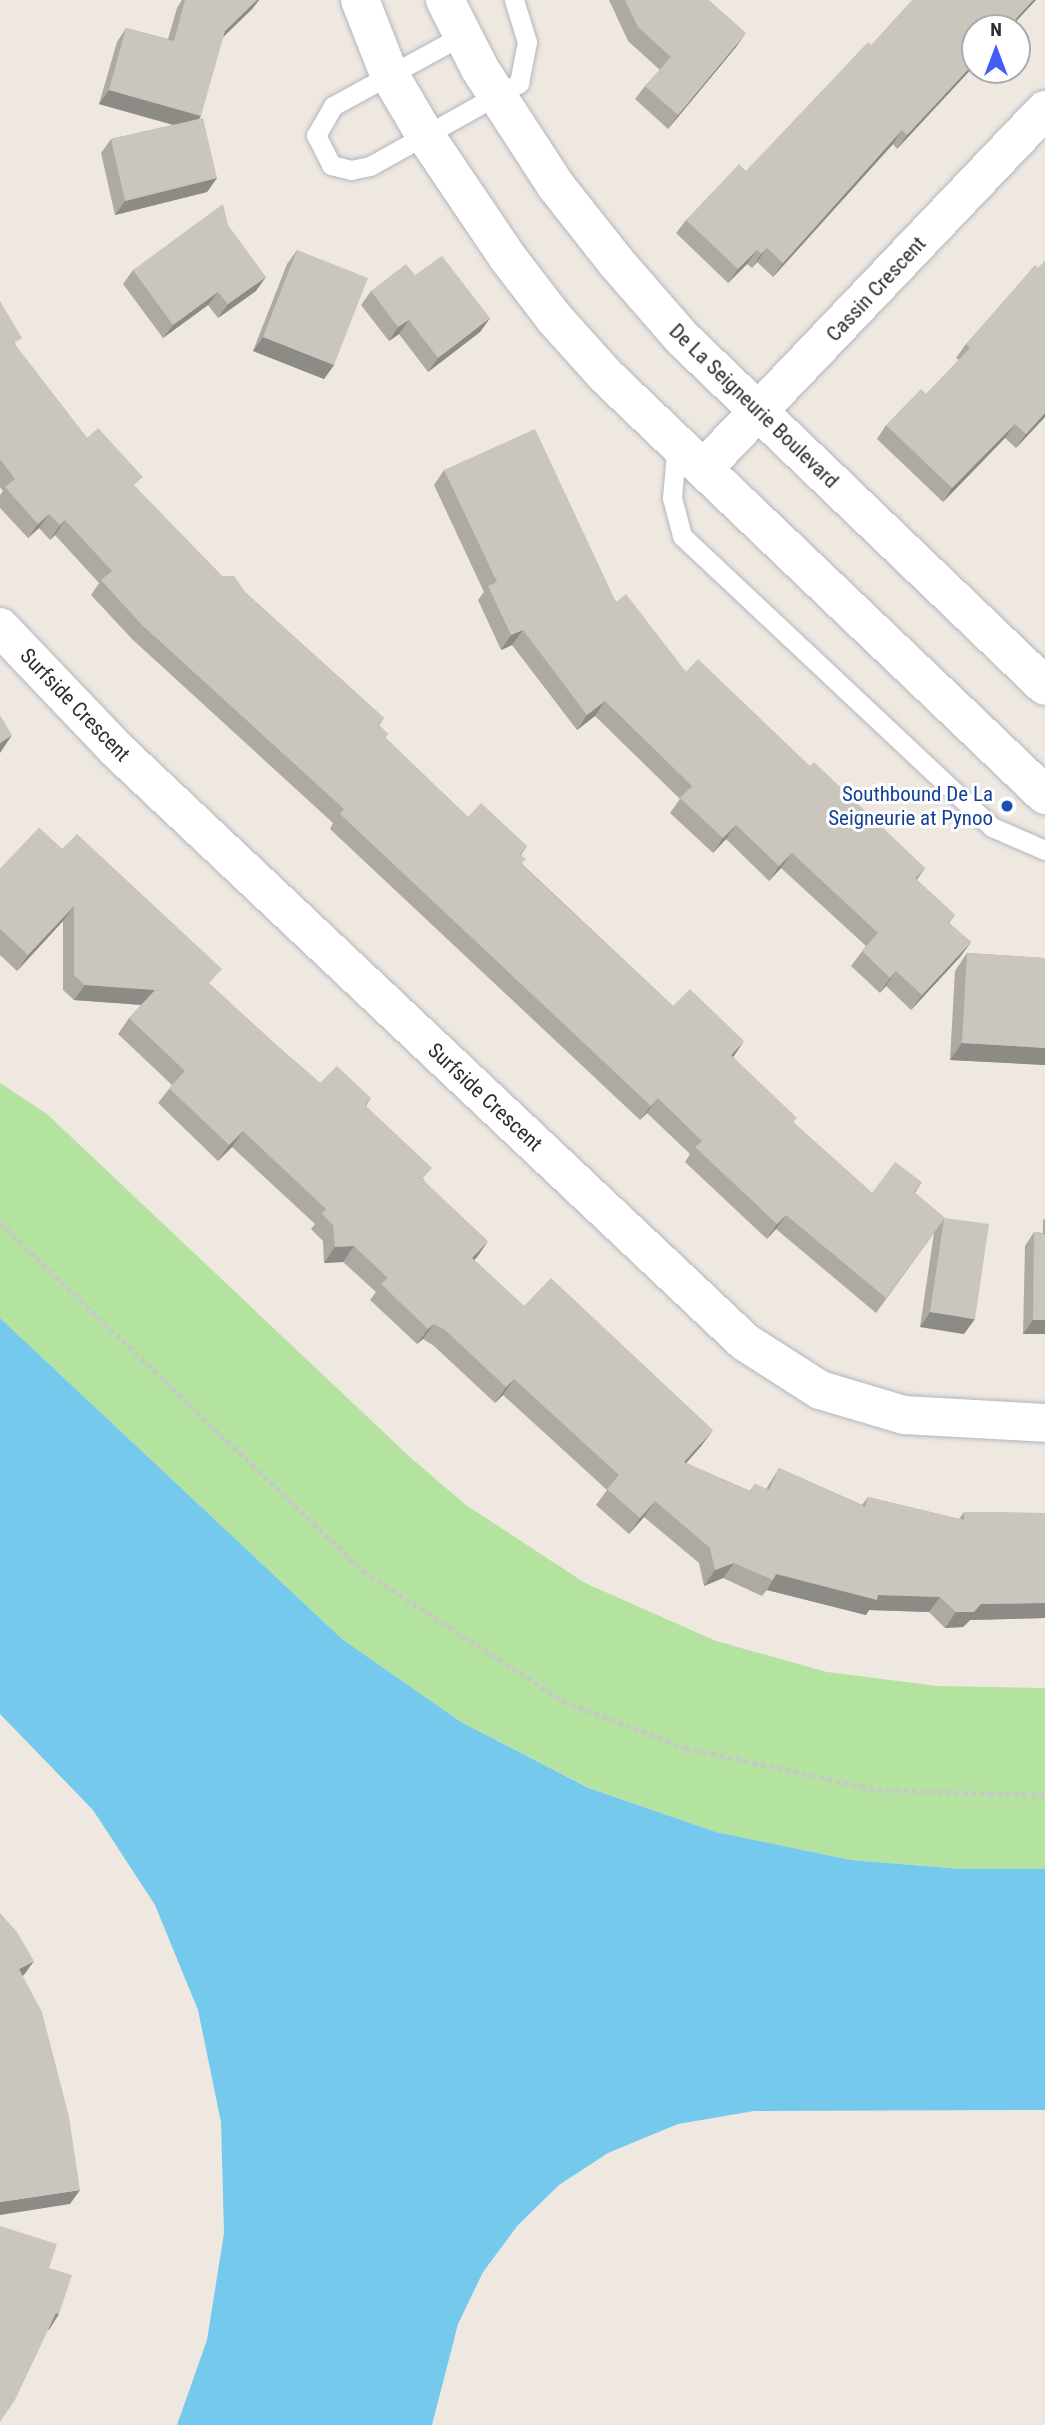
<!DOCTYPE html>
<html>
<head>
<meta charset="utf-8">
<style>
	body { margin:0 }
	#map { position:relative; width:1045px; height:2425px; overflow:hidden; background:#eee8e0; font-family:"Roboto Condensed",sans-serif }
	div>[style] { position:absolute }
	.green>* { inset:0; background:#b3e39e }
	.water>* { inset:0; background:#75c9ed }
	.path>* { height:4.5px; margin-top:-2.25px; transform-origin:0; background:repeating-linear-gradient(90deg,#c8c8c8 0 5px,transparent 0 8.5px) }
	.roads { filter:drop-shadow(0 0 2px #b3b5c0) drop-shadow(0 0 2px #b3b5c0) }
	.service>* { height:19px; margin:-9.5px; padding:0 9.5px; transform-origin:9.5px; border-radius:9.5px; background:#fff }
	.minor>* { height:38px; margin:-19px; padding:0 19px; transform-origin:19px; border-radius:19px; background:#fff }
	.tertiary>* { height:38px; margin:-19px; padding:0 19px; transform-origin:19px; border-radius:19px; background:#fff }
	.wall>* { inset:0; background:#aeaaa3 }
	.shaded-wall>* { inset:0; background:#8d8b85 }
	.building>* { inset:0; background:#cac6be }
	.dots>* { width:19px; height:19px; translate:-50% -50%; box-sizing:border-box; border:4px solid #fff; border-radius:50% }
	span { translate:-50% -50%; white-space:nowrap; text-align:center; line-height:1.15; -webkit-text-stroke:6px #fff; paint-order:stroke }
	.street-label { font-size:21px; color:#2d2d2d }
	.transit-label { font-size:21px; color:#164399 }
	.right { translate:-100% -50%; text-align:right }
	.north { position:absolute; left:961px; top:14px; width:70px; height:70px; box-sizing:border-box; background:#fff; border:2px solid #ababab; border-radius:50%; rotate:0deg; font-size:19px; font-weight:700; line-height:28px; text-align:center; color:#2d2d2d }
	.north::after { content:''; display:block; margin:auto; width:24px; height:32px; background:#435ef7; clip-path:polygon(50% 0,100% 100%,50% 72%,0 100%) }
</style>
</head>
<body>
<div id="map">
	<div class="green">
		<div style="clip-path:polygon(0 1083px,47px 1114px,412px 1459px,466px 1505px,585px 1583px,716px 1641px,827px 1672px,937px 1686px,1045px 1688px,1045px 1869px,960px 1869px,851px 1860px,716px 1832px,590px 1788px,461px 1722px,342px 1639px,0 1318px)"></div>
	</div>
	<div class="water">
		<div style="clip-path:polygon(0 1318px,342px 1639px,461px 1722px,589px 1788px,716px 1832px,851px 1860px,960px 1869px,1045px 1869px,1045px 2110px,754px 2111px,678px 2124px,608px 2153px,559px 2185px,518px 2225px,483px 2272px,458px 2324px,432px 2425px,177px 2425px,207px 2340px,224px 2233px,221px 2122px,198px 2010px,155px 1905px,93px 1810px,0 1714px)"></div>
	</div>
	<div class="path">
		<div style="left:0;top:1223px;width:503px;rotate:43.79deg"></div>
		<div style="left:363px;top:1571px;width:239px;rotate:33deg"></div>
		<div style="left:563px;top:1701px;width:132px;rotate:20.9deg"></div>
		<div style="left:686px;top:1748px;width:197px;rotate:12.3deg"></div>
		<div style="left:878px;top:1790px;width:167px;rotate:1.7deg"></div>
	</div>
	<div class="roads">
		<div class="service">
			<div style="left:463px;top:35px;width:148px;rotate:151.4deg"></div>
			<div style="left:333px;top:106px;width:34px;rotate:120deg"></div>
			<div style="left:316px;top:135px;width:34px;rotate:63deg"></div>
			<div style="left:331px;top:165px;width:21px;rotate:14deg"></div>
			<div style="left:351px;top:170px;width:19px;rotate:-12deg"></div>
			<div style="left:370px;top:166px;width:171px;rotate:-29.1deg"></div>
			<div style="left:519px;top:83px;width:42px;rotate:-79deg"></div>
			<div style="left:527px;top:42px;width:44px;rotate:-107.2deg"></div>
			<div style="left:677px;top:442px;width:56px;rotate:95.1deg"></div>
			<div style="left:672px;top:498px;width:39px;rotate:75deg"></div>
			<div style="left:682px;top:536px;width:425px;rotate:43.2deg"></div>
			<div style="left:992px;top:827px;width:58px;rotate:23.5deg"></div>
		</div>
		<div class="minor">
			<div style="left:705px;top:467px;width:493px;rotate:-46.4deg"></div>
			<div style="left:0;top:627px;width:170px;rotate:46.4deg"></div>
			<div style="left:117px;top:750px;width:863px;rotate:43.31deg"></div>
			<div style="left:745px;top:1342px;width:89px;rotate:32.6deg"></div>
			<div style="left:820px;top:1390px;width:88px;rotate:16.6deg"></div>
			<div style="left:904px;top:1415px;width:141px;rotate:3.2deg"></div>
		</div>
		<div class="tertiary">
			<div style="left:360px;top:0;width:79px;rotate:68.6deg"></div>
			<div style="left:389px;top:74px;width:71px;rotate:59.5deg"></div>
			<div style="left:425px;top:135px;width:148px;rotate:56deg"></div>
			<div style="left:508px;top:258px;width:76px;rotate:52.5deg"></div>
			<div style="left:554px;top:318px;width:78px;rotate:48.1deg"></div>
			<div style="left:606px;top:376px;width:607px;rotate:43.66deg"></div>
			<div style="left:445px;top:0;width:77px;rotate:63.1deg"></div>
			<div style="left:480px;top:69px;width:140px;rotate:57deg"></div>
			<div style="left:556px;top:186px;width:97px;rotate:51.7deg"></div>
			<div style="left:616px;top:262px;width:102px;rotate:49deg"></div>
			<div style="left:683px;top:339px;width:501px;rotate:43.79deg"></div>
		</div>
	</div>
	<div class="wall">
		<div style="clip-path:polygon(182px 0,259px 0,252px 9px,223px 37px,199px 119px,217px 178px,207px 192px,115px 215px,101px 153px,111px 139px,173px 125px,99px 104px,117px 42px,126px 28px,168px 39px,177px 8px)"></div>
		<div style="clip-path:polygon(609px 0,709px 0,736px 47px,668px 129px,635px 99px,645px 86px,660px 70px,628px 41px)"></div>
		<div style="clip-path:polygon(871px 45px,975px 65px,897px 149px,893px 144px,773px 277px,757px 262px,752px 268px,747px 264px,728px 283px,676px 233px,686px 220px,746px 171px)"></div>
		<div style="clip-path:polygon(228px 225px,256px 291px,218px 318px,208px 305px,163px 338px,123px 284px,133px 270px)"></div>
		<div style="clip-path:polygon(297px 250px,334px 365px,324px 379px,253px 351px,287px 264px)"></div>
		<div style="clip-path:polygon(1038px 268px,1045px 417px,1016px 448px,1005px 438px,943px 502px,877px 439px,886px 425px,926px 394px,959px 360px,956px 358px,966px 344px)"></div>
		<div style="clip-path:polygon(415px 275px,490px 318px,480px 332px,428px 372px,399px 334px,389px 341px,361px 305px,371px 291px)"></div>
		<div style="clip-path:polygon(0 301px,16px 346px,87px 438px,222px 576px,246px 593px,384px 718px,379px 725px,388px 734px,385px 738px,468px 817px,527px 846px,521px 855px,522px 864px,673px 1006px,733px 1057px,794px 1123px,872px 1193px,922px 1182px,915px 1193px,945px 1218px,964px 1334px,920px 1327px,934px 1233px,876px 1313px,776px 1229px,767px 1239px,685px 1162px,690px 1154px,647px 1113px,640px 1120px,330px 829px,333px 823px,132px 639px,91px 595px,99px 583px,55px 535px,50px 540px,39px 528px,28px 538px,0 508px,0 495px,3px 491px,0 487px)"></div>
		<div style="clip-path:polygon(444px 470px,616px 602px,686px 672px,810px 766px,925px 868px,917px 880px,955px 915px,949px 923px,971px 942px,960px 957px,911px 1010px,886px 986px,880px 993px,851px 966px,866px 946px,781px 868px,769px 881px,726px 839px,713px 853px,670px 813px,680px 799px,595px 716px,577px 730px,512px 645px,501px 650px,478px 600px,484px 592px,434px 485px)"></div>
		<div style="clip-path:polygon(39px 828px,274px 1043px,320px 1083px,371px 1098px,366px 1106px,424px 1180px,478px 1256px,474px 1260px,524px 1306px,702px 1445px,686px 1463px,750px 1491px,755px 1484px,766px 1489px,779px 1468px,862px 1505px,868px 1497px,959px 1519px,964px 1512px,1045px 1513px,1045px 1618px,970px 1620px,963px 1627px,945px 1628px,929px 1612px,869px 1610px,866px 1615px,767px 1590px,762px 1596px,723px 1578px,704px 1586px,699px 1563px,644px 1517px,629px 1534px,596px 1505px,607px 1490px,503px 1395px,495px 1403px,434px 1346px,423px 1339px,417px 1344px,370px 1300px,376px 1292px,343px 1262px,324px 1263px,323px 1241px,311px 1229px,315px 1224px,232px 1147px,218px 1161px,158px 1103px,172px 1085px,118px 1034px,129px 1018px,141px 1005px,74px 1000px,63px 990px,63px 921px,17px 971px,0 955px,0 869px)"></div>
		<div style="clip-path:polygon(967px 953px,1045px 958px,1045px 1065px,950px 1060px,955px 971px)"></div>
		<div style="clip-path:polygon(1045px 1218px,1045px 1334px,1023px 1334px,1025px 1246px,1034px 1232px,1043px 1233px,1043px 1221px)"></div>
	</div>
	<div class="shaded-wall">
		<div style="clip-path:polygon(257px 0,259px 0,252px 9px,215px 45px,225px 31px)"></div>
		<div style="clip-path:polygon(1033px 0,1036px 0,1010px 28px,1007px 28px)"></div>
		<div style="clip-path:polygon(746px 33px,736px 47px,668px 129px,678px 115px)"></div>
		<div style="clip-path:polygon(975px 62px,975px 65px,897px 149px,907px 135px)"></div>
		<div style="clip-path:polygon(109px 90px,201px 116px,192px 130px,99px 104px)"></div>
		<div style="clip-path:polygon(902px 130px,893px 144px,773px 277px,783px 263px)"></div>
		<div style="clip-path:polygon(217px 178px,207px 192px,115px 215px,125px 201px)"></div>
		<div style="clip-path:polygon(767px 248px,757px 262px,752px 268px,761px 254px)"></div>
		<div style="clip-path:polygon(757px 250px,747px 264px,728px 283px,738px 269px)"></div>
		<div style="clip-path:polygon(266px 277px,256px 291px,218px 318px,228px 304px)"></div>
		<div style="clip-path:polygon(218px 292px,208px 305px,163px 338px,173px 325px)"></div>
		<div style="clip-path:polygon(490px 318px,480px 332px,428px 372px,438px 358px)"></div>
		<div style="clip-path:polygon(409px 320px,399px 334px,389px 341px,398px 327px)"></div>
		<div style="clip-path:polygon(263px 337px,334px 365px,324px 379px,253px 351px)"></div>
		<div style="clip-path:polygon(1045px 413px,1045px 417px,1016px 448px,1026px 434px)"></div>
		<div style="clip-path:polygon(1015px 424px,1005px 438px,943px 502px,952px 488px)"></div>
		<div style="clip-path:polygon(49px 514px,39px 528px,28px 538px,38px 524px)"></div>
		<div style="clip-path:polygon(65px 520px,55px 535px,50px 540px,60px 525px)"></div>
		<div style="clip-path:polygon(523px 630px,512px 645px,501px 650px,511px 635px)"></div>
		<div style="clip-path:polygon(605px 701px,595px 716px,577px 730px,587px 715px)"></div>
		<div style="clip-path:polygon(12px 735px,0 753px,0 743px)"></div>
		<div style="clip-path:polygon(736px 825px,726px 839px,713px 853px,723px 838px)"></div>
		<div style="clip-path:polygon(792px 853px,781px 868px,769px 881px,779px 866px)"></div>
		<div style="clip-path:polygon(74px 906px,63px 921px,17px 971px,28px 955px)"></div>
		<div style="clip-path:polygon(971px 942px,960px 957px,911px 1010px,922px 995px)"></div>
		<div style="clip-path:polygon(896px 971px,886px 986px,880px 993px,890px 978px)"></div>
		<div style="clip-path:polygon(85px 985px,155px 990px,144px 1005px,74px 1000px)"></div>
		<div style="clip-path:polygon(744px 1041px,734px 1056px,721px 1069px,731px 1055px)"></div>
		<div style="clip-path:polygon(962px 1043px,1045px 1048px,1045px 1065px,950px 1060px)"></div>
		<div style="clip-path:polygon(658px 1098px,647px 1113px,640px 1120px,651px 1106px)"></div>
		<div style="clip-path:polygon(243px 1131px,232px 1147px,218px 1161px,229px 1145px)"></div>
		<div style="clip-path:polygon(786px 1215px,776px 1229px,767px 1239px,777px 1224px)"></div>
		<div style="clip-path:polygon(488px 1241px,478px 1256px,461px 1273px,472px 1258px)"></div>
		<div style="clip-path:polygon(354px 1246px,343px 1262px,324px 1263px,335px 1247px)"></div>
		<div style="clip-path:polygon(930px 1312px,975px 1319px,964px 1334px,920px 1327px)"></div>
		<div style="clip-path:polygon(1033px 1320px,1045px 1320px,1045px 1334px,1023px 1334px)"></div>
		<div style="clip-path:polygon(434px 1324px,423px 1339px,417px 1344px,428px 1329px)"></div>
		<div style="clip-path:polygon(514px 1379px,503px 1395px,495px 1403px,506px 1387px)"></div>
		<div style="clip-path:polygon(713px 1430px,702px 1445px,673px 1478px,684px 1462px)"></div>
		<div style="clip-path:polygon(655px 1501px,644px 1517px,629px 1534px,640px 1518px)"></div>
		<div style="clip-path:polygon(734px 1563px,723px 1578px,704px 1586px,715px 1570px)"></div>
		<div style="clip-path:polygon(776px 1574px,878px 1595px,940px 1597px,929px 1612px,869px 1610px,866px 1615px,767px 1590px)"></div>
		<div style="clip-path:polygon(1045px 1603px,1045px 1618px,970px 1620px,963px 1627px,945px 1628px,956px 1612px,981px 1604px)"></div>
		<div style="clip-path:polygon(34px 1961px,24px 1975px,9px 1983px,19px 1969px)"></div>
		<div style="clip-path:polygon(80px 2190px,70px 2204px,0 2215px,0 2202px)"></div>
		<div style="clip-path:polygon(56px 2313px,59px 2314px,49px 2330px,45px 2328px)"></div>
	</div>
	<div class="building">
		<div style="clip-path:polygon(185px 0,257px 0,225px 31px,201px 116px,109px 90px,126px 28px,174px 41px)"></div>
		<div style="clip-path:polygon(625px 0,709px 0,746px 33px,678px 115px,645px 86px,671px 57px,638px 27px)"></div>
		<div style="clip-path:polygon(912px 0,1033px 0,1007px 28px,975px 28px,975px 62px,907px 135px,902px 130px,783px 263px,767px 248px,761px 254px,757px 250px,738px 269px,686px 220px,739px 164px,746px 171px,868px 42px,871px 45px)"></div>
		<div style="clip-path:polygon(203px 118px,217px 178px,125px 201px,111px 139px)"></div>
		<div style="clip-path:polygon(223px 204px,228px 225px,266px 277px,228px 304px,218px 292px,173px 325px,133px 270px)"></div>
		<div style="clip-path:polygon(297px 250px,368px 278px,334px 365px,263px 337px)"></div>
		<div style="clip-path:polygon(442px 256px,490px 318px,438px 358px,409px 320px,398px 327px,371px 291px,406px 264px,415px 275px)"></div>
		<div style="clip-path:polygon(1045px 260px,1045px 413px,1026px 434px,1015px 424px,952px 488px,886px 425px,921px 389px,926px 394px,970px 348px,966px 344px,1035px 265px,1038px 268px)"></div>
		<div style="clip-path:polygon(0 301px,22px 338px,14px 343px,87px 438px,98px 428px,143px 477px,134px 485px,222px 576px,234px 576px,246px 593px,384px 718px,378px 724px,388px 734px,385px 737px,468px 817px,481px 803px,527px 846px,520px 854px,526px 859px,521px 864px,673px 1006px,690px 989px,744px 1041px,731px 1055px,797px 1118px,793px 1122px,872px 1193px,895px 1162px,922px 1182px,914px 1192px,945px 1218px,989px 1224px,975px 1319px,930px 1312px,944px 1219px,886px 1298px,786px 1215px,777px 1224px,695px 1147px,702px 1141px,658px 1098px,651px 1106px,340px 814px,344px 809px,142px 625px,101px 580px,112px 571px,65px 520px,60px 525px,49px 514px,38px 524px,5px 487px,15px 479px,0 459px)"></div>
		<div style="clip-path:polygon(535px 429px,616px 602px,626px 594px,686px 672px,698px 659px,810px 766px,814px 762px,925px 868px,915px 878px,955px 915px,948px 922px,971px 942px,922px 995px,896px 971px,890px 978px,862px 951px,878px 933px,792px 853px,779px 866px,736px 825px,723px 838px,680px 798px,692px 786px,605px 701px,587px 715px,523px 630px,511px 635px,488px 586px,497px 582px,444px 470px)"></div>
		<div style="clip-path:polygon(0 715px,12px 735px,0 743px)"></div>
		<div style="clip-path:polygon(39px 828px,62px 849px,77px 834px,222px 969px,209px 983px,274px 1043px,320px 1083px,337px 1066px,371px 1098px,365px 1105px,432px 1168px,422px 1179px,488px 1241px,472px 1258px,524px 1306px,551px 1278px,713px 1430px,684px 1462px,751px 1492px,755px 1484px,769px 1490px,779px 1468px,865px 1507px,868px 1497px,964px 1520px,964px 1512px,1045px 1513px,1045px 1603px,981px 1604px,974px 1612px,956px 1612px,940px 1597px,878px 1595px,877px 1600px,776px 1574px,773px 1580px,734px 1563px,715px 1570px,710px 1548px,655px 1501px,640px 1518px,607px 1489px,619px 1475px,514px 1379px,506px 1387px,445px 1330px,434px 1324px,428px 1329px,381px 1284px,388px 1278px,354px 1246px,335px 1247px,333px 1225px,322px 1214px,326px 1209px,243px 1131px,229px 1145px,169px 1088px,185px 1071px,129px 1018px,155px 990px,85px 985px,74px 975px,74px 906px,28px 955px,0 929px,0 869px)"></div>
		<div style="clip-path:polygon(967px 953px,1045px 958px,1045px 1048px,962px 1043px)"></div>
		<div style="clip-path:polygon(1034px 1232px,1045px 1234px,1045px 1320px,1033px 1320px)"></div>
		<div style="clip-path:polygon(0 1913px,17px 1932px,34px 1961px,19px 1969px,42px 2012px,69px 2117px,80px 2190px,0 2202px)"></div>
		<div style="clip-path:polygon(0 2226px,57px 2244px,49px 2268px,72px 2275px,59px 2314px,56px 2313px,15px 2400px,0 2422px)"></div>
	</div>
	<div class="dots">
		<div style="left:1007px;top:806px;background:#1a4fb4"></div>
	</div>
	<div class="street-label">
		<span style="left:876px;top:289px;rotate:-47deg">Cassin Crescent</span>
		<span style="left:754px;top:406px;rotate:44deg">De La Seigneurie Boulevard</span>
		<span style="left:75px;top:705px;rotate:46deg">Surfside Crescent</span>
		<span style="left:485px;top:1097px;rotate:43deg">Surfside Crescent</span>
	</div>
	<div class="transit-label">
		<span class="right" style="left:993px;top:806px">Southbound De La<br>Seigneurie at Pynoo</span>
	</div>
	<div class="north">N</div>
</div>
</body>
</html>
